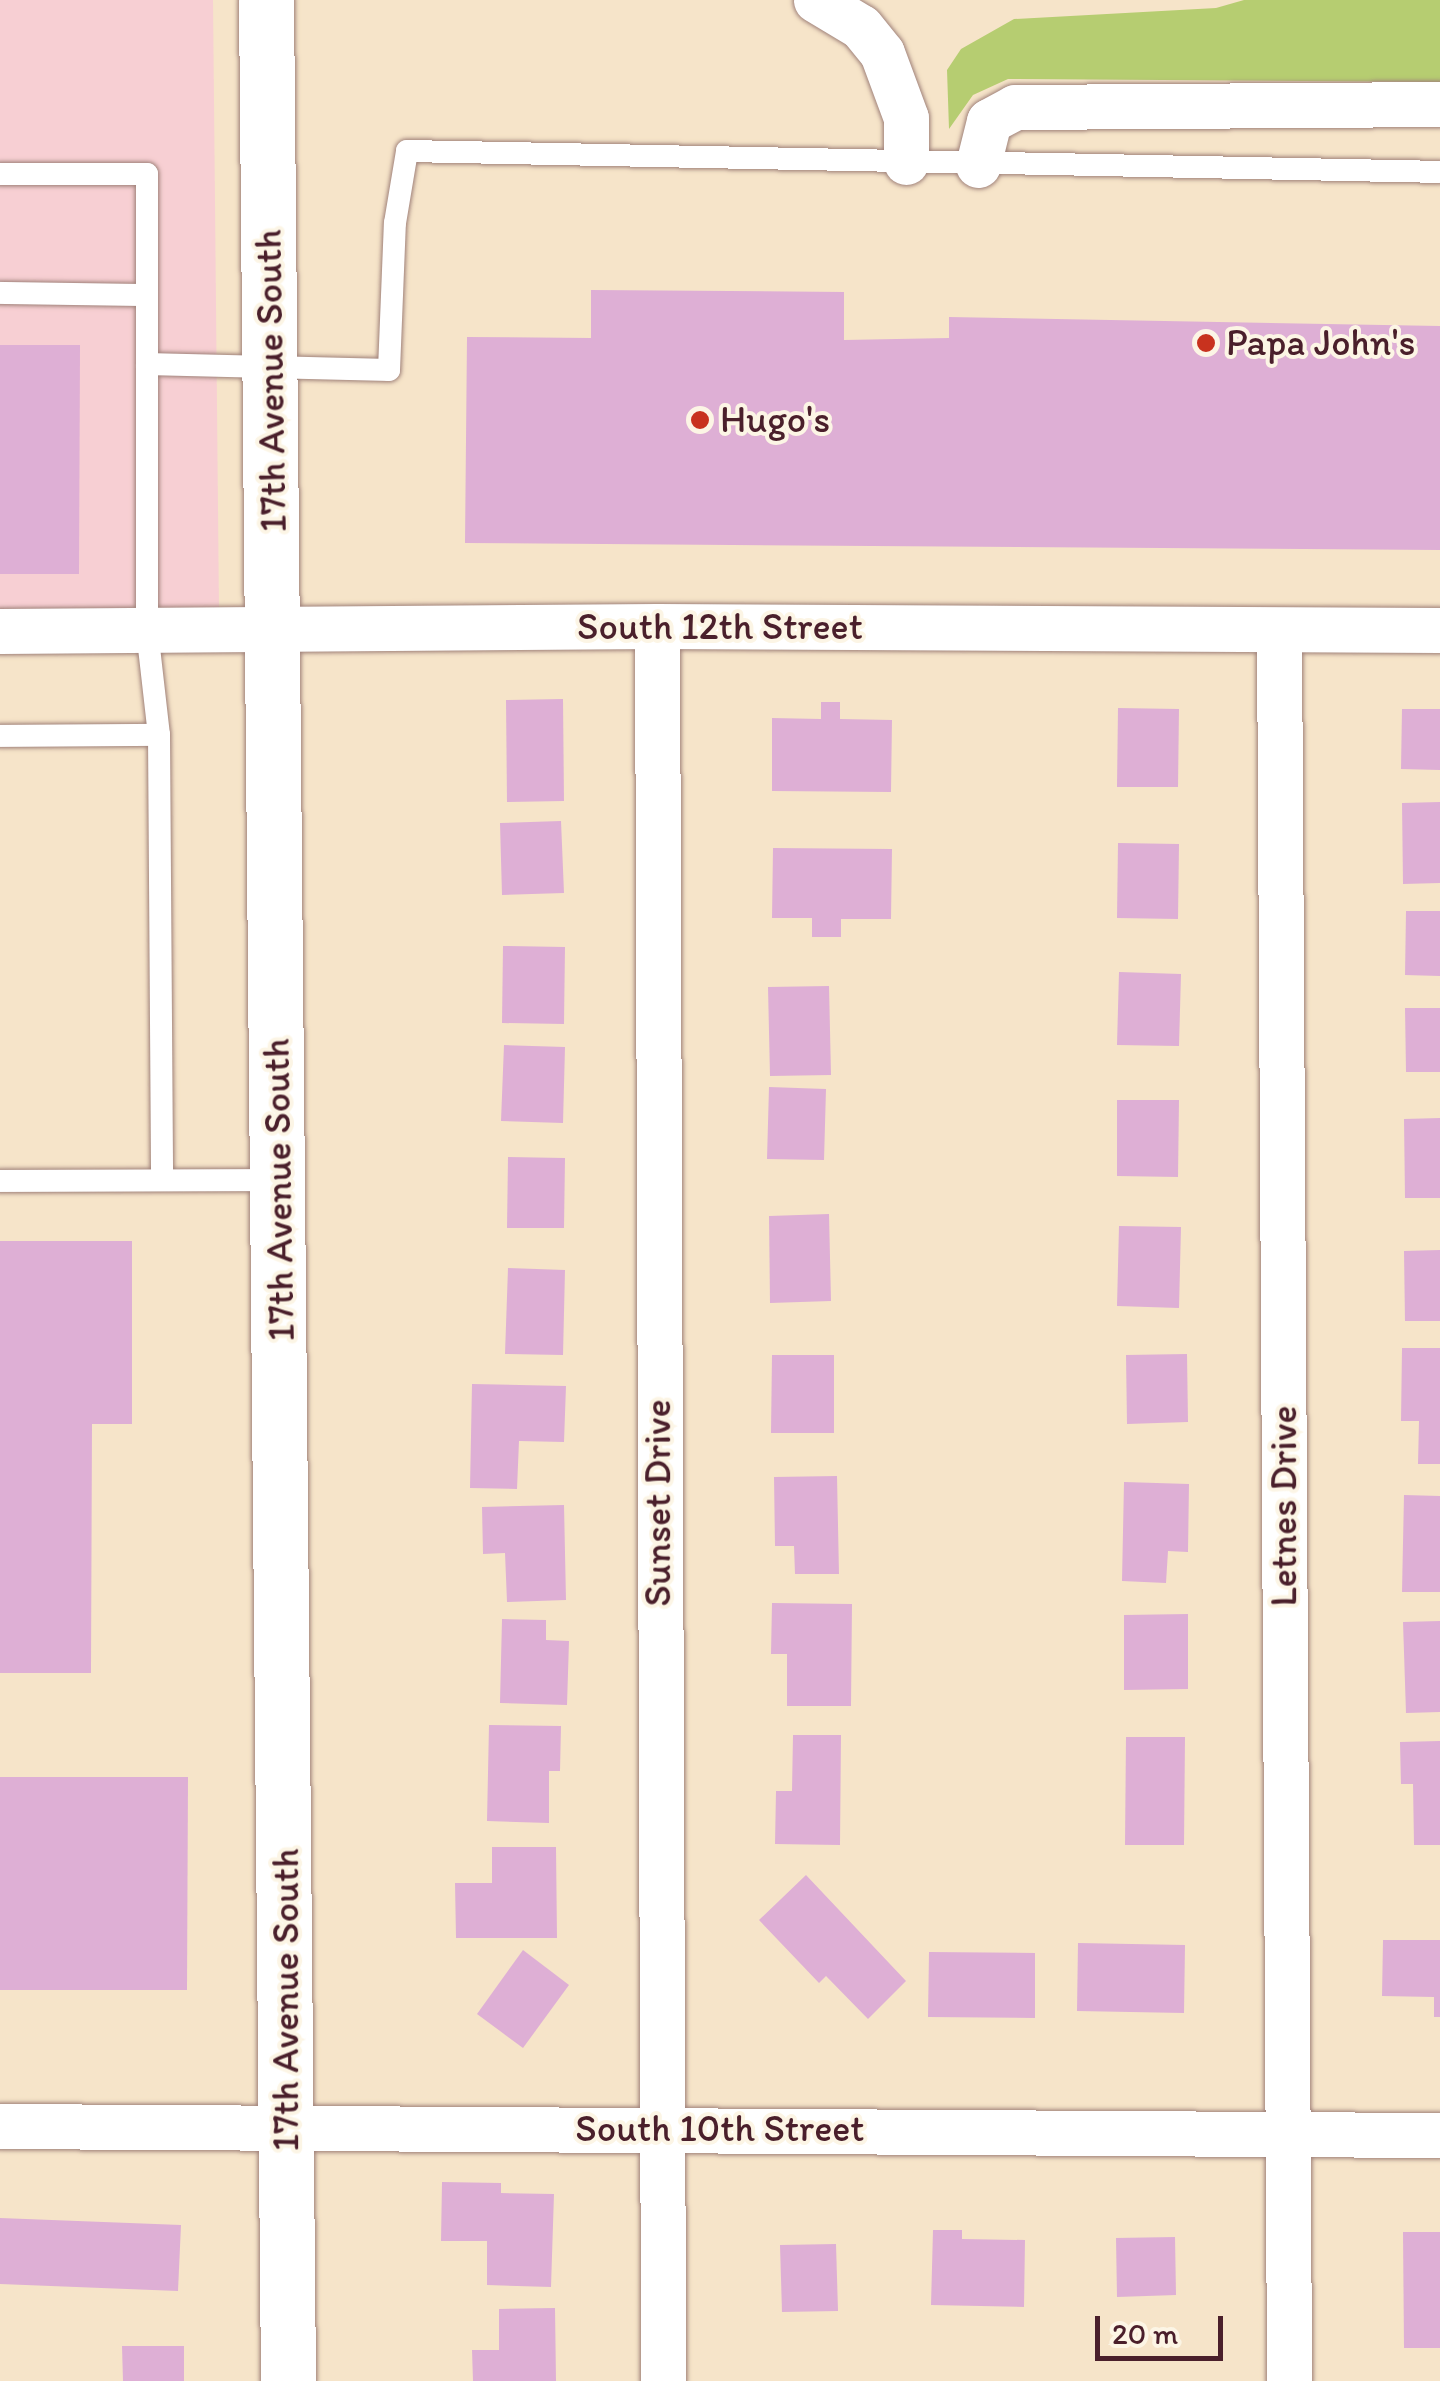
<!DOCTYPE html>
<html>
<head>
<meta charset="utf-8">
<style>
	body { margin:0 }
	#map { position:relative; width:1440px; height:2381px; overflow:hidden; background:#f6e4c9; font-family:Itim,sans-serif }
	div>[style] { position:absolute }
	.built>* { inset:0; background:#f7cfd3 }
	.green>* { inset:0; background:#b6cd71 }
	.building>* { inset:0; background:#deafd5 }
	.roads { filter:drop-shadow(0 0 2px #a0827a) drop-shadow(0 0 2px #a0827a) }
	.lane>* { height:22px; margin:-11px; padding:0 11px; transform-origin:11px; border-radius:11px; background:#fff }
	.street>* { height:45px; margin:-22.5px; padding:0 22.5px; transform-origin:22.5px; border-radius:22.5px; background:#fff }
	.secondary>* { height:55px; margin:-27.5px; padding:0 27.5px; transform-origin:27.5px; border-radius:27.5px; background:#fff }
	.dots>* { width:28px; height:28px; translate:-50% -50%; box-sizing:border-box; border:5px solid #fcf5e5; border-radius:50% }
	span { translate:-50% -50%; white-space:nowrap; text-align:center; line-height:1.15; -webkit-text-stroke:8px #fcf5e5; paint-order:stroke }
	.poi-label { font-size:38px; color:#4a1f2b }
	.left { translate:0 -50%; text-align:left }
	.street-label { font-size:38px; color:#4a1f2b }
	.scale { position:absolute; left:1095px; top:2316px; width:128px; height:45px; box-sizing:border-box; border:5px solid #4a1f2b; border-top:0; padding-left:12px; font-size:30px; line-height:35px; white-space:nowrap; color:#4a1f2b; -webkit-text-stroke:8px #fcf5e5; paint-order:stroke }
</style>
</head>
<body>
<div id="map">
	<div class="built">
		<div style="clip-path:polygon(0 0,213px 0,219px 610px,0 610px)"></div>
	</div>
	<div class="green">
		<div style="clip-path:polygon(1244px 0,1440px 0,1440px 82px,1008px 79px,973px 95px,949px 129px,947px 70px,961px 49px,1014px 19px,1216px 8px)"></div>
	</div>
	<div class="building">
		<div style="clip-path:polygon(591px 290px,844px 292px,844px 340px,949px 338px,949px 317px,1440px 326px,1440px 550px,465px 543px,467px 337px,591px 338px)"></div>
		<div style="clip-path:polygon(0 345px,80px 345px,79px 574px,0 574px)"></div>
		<div style="clip-path:polygon(563px 699px,564px 801px,507px 802px,506px 700px)"></div>
		<div style="clip-path:polygon(821px 702px,840px 702px,840px 719px,892px 720px,891px 792px,772px 791px,772px 718px,821px 719px)"></div>
		<div style="clip-path:polygon(1118px 708px,1179px 709px,1178px 787px,1117px 787px)"></div>
		<div style="clip-path:polygon(1402px 709px,1440px 709px,1440px 770px,1401px 769px)"></div>
		<div style="clip-path:polygon(1440px 802px,1440px 883px,1403px 884px,1402px 803px)"></div>
		<div style="clip-path:polygon(561px 821px,564px 893px,502px 895px,500px 823px)"></div>
		<div style="clip-path:polygon(1118px 843px,1179px 844px,1178px 919px,1117px 918px)"></div>
		<div style="clip-path:polygon(773px 848px,892px 849px,891px 919px,841px 919px,841px 937px,812px 937px,812px 918px,772px 918px)"></div>
		<div style="clip-path:polygon(1406px 911px,1440px 911px,1440px 976px,1405px 975px)"></div>
		<div style="clip-path:polygon(503px 946px,565px 947px,564px 1024px,502px 1023px)"></div>
		<div style="clip-path:polygon(1119px 972px,1181px 974px,1179px 1046px,1117px 1045px)"></div>
		<div style="clip-path:polygon(829px 986px,831px 1075px,770px 1076px,768px 987px)"></div>
		<div style="clip-path:polygon(1405px 1008px,1440px 1008px,1440px 1072px,1406px 1072px)"></div>
		<div style="clip-path:polygon(504px 1045px,565px 1047px,563px 1123px,501px 1121px)"></div>
		<div style="clip-path:polygon(769px 1087px,826px 1089px,824px 1160px,767px 1159px)"></div>
		<div style="clip-path:polygon(1117px 1100px,1179px 1100px,1178px 1177px,1117px 1176px)"></div>
		<div style="clip-path:polygon(1440px 1118px,1440px 1198px,1405px 1198px,1404px 1119px)"></div>
		<div style="clip-path:polygon(508px 1157px,565px 1158px,564px 1228px,507px 1228px)"></div>
		<div style="clip-path:polygon(829px 1214px,831px 1301px,770px 1303px,769px 1216px)"></div>
		<div style="clip-path:polygon(1119px 1226px,1181px 1227px,1179px 1308px,1117px 1306px)"></div>
		<div style="clip-path:polygon(0 1241px,132px 1241px,132px 1424px,92px 1424px,91px 1673px,0 1673px)"></div>
		<div style="clip-path:polygon(1440px 1250px,1440px 1321px,1405px 1321px,1404px 1251px)"></div>
		<div style="clip-path:polygon(508px 1268px,565px 1270px,563px 1355px,505px 1354px)"></div>
		<div style="clip-path:polygon(1402px 1348px,1440px 1348px,1440px 1464px,1418px 1464px,1419px 1421px,1401px 1421px)"></div>
		<div style="clip-path:polygon(1187px 1354px,1188px 1422px,1127px 1424px,1126px 1355px)"></div>
		<div style="clip-path:polygon(772px 1355px,834px 1355px,834px 1433px,771px 1433px)"></div>
		<div style="clip-path:polygon(472px 1384px,566px 1386px,564px 1442px,519px 1441px,517px 1489px,470px 1488px)"></div>
		<div style="clip-path:polygon(837px 1476px,839px 1574px,795px 1574px,794px 1546px,775px 1546px,774px 1477px)"></div>
		<div style="clip-path:polygon(1124px 1482px,1189px 1484px,1188px 1552px,1168px 1551px,1166px 1583px,1122px 1581px)"></div>
		<div style="clip-path:polygon(1404px 1495px,1440px 1496px,1440px 1592px,1402px 1592px)"></div>
		<div style="clip-path:polygon(564px 1505px,566px 1600px,507px 1602px,505px 1553px,483px 1554px,482px 1507px)"></div>
		<div style="clip-path:polygon(772px 1603px,852px 1604px,851px 1706px,787px 1706px,787px 1654px,771px 1654px)"></div>
		<div style="clip-path:polygon(1188px 1614px,1188px 1689px,1124px 1690px,1124px 1615px)"></div>
		<div style="clip-path:polygon(502px 1619px,546px 1620px,546px 1640px,569px 1641px,567px 1705px,500px 1703px)"></div>
		<div style="clip-path:polygon(1440px 1621px,1440px 1712px,1406px 1713px,1403px 1622px)"></div>
		<div style="clip-path:polygon(489px 1725px,561px 1726px,560px 1771px,549px 1771px,549px 1823px,487px 1821px)"></div>
		<div style="clip-path:polygon(793px 1735px,841px 1735px,840px 1845px,775px 1844px,776px 1791px,792px 1791px)"></div>
		<div style="clip-path:polygon(1126px 1737px,1185px 1737px,1184px 1845px,1125px 1845px)"></div>
		<div style="clip-path:polygon(1440px 1741px,1440px 1845px,1414px 1845px,1413px 1784px,1401px 1784px,1400px 1742px)"></div>
		<div style="clip-path:polygon(0 1777px,188px 1777px,187px 1990px,0 1990px)"></div>
		<div style="clip-path:polygon(492px 1847px,556px 1847px,557px 1938px,456px 1938px,455px 1883px,492px 1883px)"></div>
		<div style="clip-path:polygon(806px 1875px,906px 1981px,868px 2019px,826px 1976px,819px 1983px,759px 1920px)"></div>
		<div style="clip-path:polygon(1383px 1940px,1440px 1940px,1440px 2017px,1434px 2017px,1434px 1997px,1382px 1996px)"></div>
		<div style="clip-path:polygon(1078px 1943px,1185px 1945px,1184px 2013px,1077px 2011px)"></div>
		<div style="clip-path:polygon(523px 1950px,569px 1985px,523px 2048px,477px 2014px)"></div>
		<div style="clip-path:polygon(929px 1952px,1035px 1953px,1035px 2018px,928px 2017px)"></div>
		<div style="clip-path:polygon(442px 2182px,501px 2183px,501px 2193px,554px 2194px,551px 2287px,487px 2285px,487px 2241px,441px 2241px)"></div>
		<div style="clip-path:polygon(0 2218px,181px 2225px,178px 2291px,0 2284px)"></div>
		<div style="clip-path:polygon(933px 2230px,962px 2230px,962px 2239px,1025px 2240px,1024px 2307px,931px 2305px)"></div>
		<div style="clip-path:polygon(1403px 2232px,1440px 2232px,1440px 2348px,1404px 2348px)"></div>
		<div style="clip-path:polygon(1175px 2237px,1176px 2295px,1117px 2297px,1116px 2238px)"></div>
		<div style="clip-path:polygon(836px 2244px,838px 2311px,782px 2312px,780px 2245px)"></div>
		<div style="clip-path:polygon(555px 2308px,556px 2381px,473px 2381px,472px 2350px,499px 2350px,499px 2309px)"></div>
		<div style="clip-path:polygon(122px 2346px,184px 2346px,184px 2381px,123px 2381px)"></div>
	</div>
	<div class="roads">
		<div class="lane">
			<div style="left:0;top:174px;width:147px"></div>
			<div style="left:147px;top:174px;width:456px;rotate:90deg"></div>
			<div style="left:147px;top:630px;width:106px;rotate:83.5deg"></div>
			<div style="left:159px;top:735px;width:445px;rotate:89.6deg"></div>
			<div style="left:0;top:293px;width:147px;rotate:0.8deg"></div>
			<div style="left:147px;top:364px;width:242px;rotate:1.4deg"></div>
			<div style="left:389px;top:370px;width:147px;rotate:-87.7deg"></div>
			<div style="left:395px;top:223px;width:73px;rotate:-80.5deg"></div>
			<div style="left:407px;top:151px;width:1033px;rotate:1.16deg"></div>
			<div style="left:0;top:736px;width:159px;rotate:-0.4deg"></div>
			<div style="left:0;top:1181px;width:278px;rotate:-0.2deg"></div>
		</div>
		<div class="street">
			<div style="left:816px;top:0;width:52px;rotate:31deg"></div>
			<div style="left:861px;top:27px;width:33px;rotate:51deg"></div>
			<div style="left:882px;top:53px;width:69px;rotate:69.7deg"></div>
			<div style="left:906px;top:118px;width:44px;rotate:90deg"></div>
			<div style="left:978px;top:165px;width:45px;rotate:-76deg"></div>
			<div style="left:989px;top:121px;width:30px;rotate:-28deg"></div>
			<div style="left:1015px;top:107px;width:425px;rotate:-0.4deg"></div>
			<div style="left:657px;top:626px;width:1755px;rotate:89.8deg"></div>
			<div style="left:0;top:631px;width:657px;rotate:-0.44deg"></div>
			<div style="left:657px;top:626px;width:783px;rotate:0.29deg"></div>
			<div style="left:1279px;top:632px;width:1749px;rotate:89.67deg"></div>
			<div style="left:0;top:2126px;width:1440px;rotate:0.36deg"></div>
		</div>
		<div class="secondary">
			<div style="left:266px;top:0;width:2381px;rotate:89.47deg"></div>
		</div>
	</div>
	<div class="dots">
		<div style="left:1206px;top:343px;background:#c8321e"></div>
		<div style="left:700px;top:420px;background:#c8321e"></div>
	</div>
	<div class="poi-label">
		<span class="left" style="left:1226px;top:343px">Papa John's</span>
		<span class="left" style="left:720px;top:420px">Hugo's</span>
	</div>
	<div class="street-label">
		<span style="left:271px;top:381px;rotate:-91deg">17th Avenue South</span>
		<span style="left:720px;top:627px">South 12th Street</span>
		<span style="left:279px;top:1190px;rotate:-91deg">17th Avenue South</span>
		<span style="left:658px;top:1503px;rotate:-90deg">Sunset Drive</span>
		<span style="left:1284px;top:1506px;rotate:-90deg">Letnes Drive</span>
		<span style="left:286px;top:2000px;rotate:-90deg">17th Avenue South</span>
		<span style="left:720px;top:2129px">South 10th Street</span>
	</div>
	<div class="scale">20 m</div>
</div>
</body>
</html>
